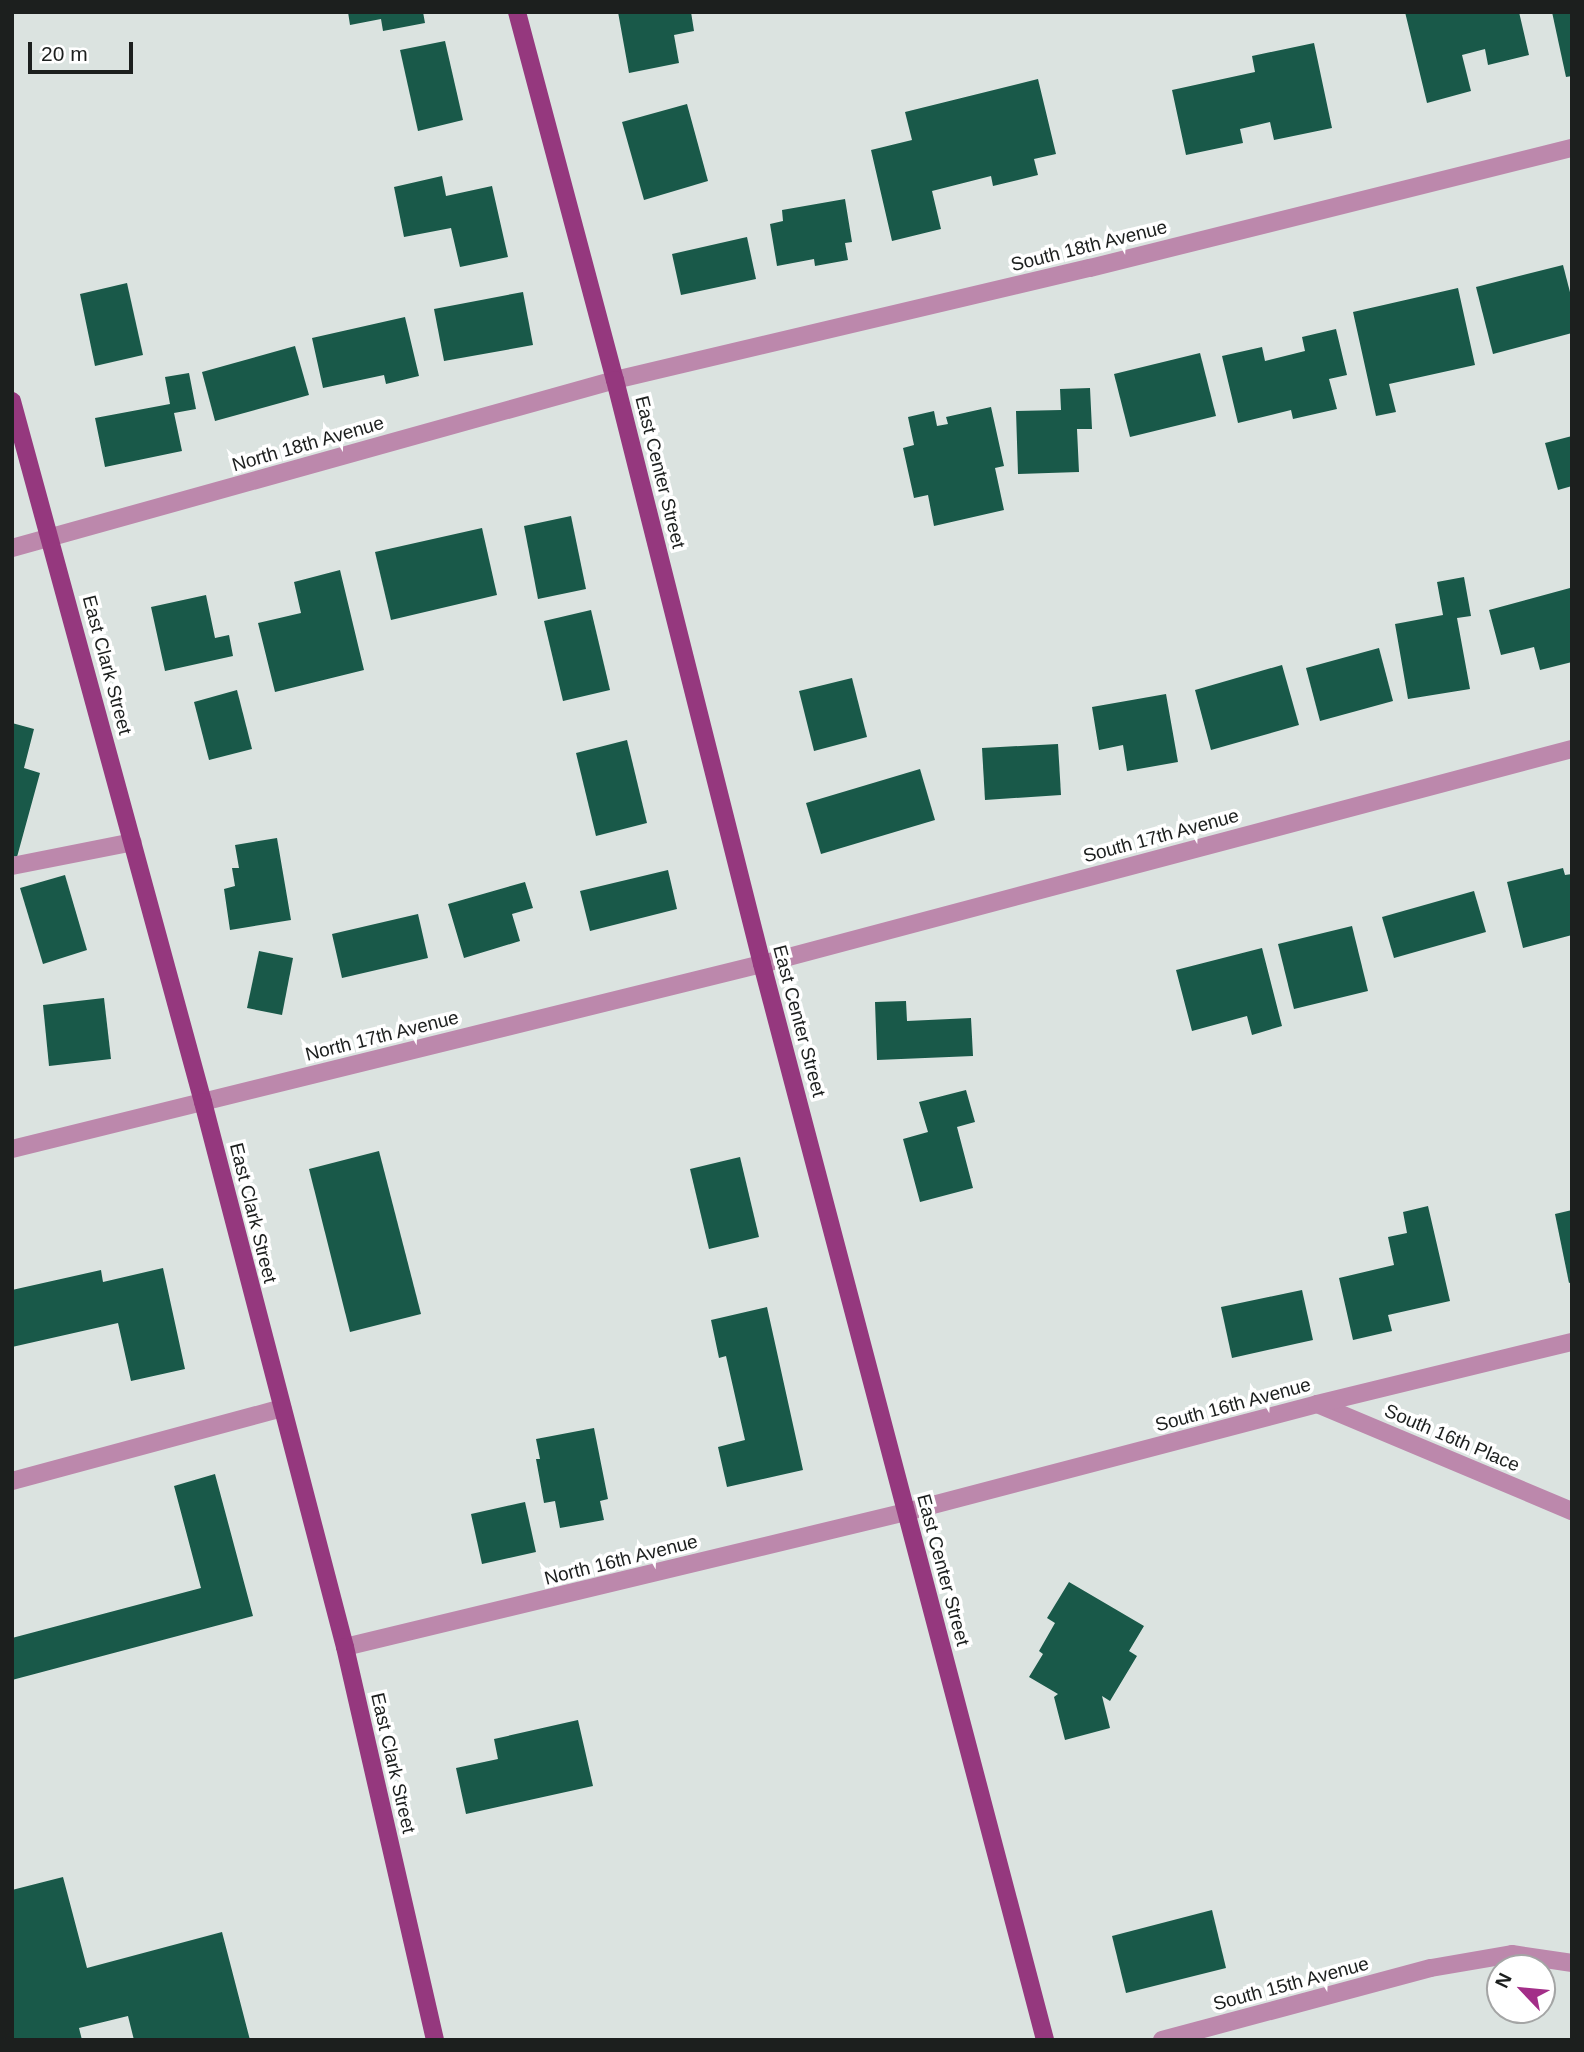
<!DOCTYPE html>
<html>
<head>
<meta charset="utf-8">
<style>
	body { margin:0 }
	#map { position:relative; width:1584px; height:2052px; overflow:hidden; background:#dbe3e0; font-family:Helvetica,sans-serif }
	div>[style] { position:absolute }
	.building>* { inset:0; background:#195949 }
	.minor>* { height:18px; margin:-9px; padding:0 9px; transform-origin:9px; border-radius:9px; background:#bc88ac }
	.major>* { height:18px; margin:-9px; padding:0 9px; transform-origin:9px; border-radius:9px; background:#95387e }
	span { translate:-50% -50%; white-space:nowrap; text-align:center; line-height:1.15; -webkit-text-stroke:7px #fff; paint-order:stroke }
	.street-label { font-size:19px; color:#1c1f1e }
	.frame { position:absolute; inset:0; border:14px solid #1c1f1e; pointer-events:none }
	.north { position:absolute; left:1486px; top:1954px; width:70px; height:70px; box-sizing:border-box; background:#fff; border:2px solid #a4a5a5; border-radius:50%; rotate:296deg; font-size:19px; font-weight:700; line-height:28px; text-align:center; color:#1c1f1e }
	.north::after { content:''; display:block; margin:auto; width:24px; height:32px; background:#a32e88; clip-path:polygon(50% 0,100% 100%,50% 72%,0 100%) }
	.scale { position:absolute; left:28px; top:42px; width:105px; height:32px; box-sizing:border-box; border:4px solid #1c1f1e; border-top:0; padding-left:9px; font-size:21px; line-height:24px; white-space:nowrap; color:#1c1f1e; -webkit-text-stroke:5px #fff; paint-order:stroke }
</style>
</head>
<body>
<div id="map">
	<div class="building">
		<div style="clip-path:polygon(348px 12px,423px 12px,425px 23px,383px 31px,381px 19px,350px 25px)"></div>
		<div style="clip-path:polygon(618px 12px,691px 12px,694px 31px,674px 35px,679px 63px,629px 73px)"></div>
		<div style="clip-path:polygon(1405px 12px,1519px 12px,1529px 55px,1488px 65px,1485px 49px,1462px 55px,1471px 91px,1427px 103px)"></div>
		<div style="clip-path:polygon(1552px 12px,1572px 12px,1572px 76px,1566px 77px)"></div>
		<div style="clip-path:polygon(445px 41px,463px 120px,418px 131px,400px 50px)"></div>
		<div style="clip-path:polygon(1314px 43px,1332px 128px,1274px 140px,1270px 122px,1240px 129px,1243px 143px,1186px 155px,1172px 90px,1255px 72px,1252px 56px)"></div>
		<div style="clip-path:polygon(1038px 79px,1056px 154px,1034px 159px,1038px 175px,993px 186px,991px 176px,932px 191px,941px 229px,892px 241px,871px 150px,912px 140px,905px 112px)"></div>
		<div style="clip-path:polygon(687px 104px,708px 181px,644px 200px,622px 122px)"></div>
		<div style="clip-path:polygon(442px 176px,446px 196px,492px 186px,508px 257px,460px 267px,451px 228px,404px 237px,394px 187px)"></div>
		<div style="clip-path:polygon(845px 199px,852px 242px,845px 243px,848px 260px,815px 266px,814px 259px,777px 266px,770px 224px,783px 221px,782px 210px)"></div>
		<div style="clip-path:polygon(747px 237px,756px 279px,681px 295px,672px 254px)"></div>
		<div style="clip-path:polygon(1563px 265px,1572px 300px,1572px 333px,1493px 354px,1476px 287px)"></div>
		<div style="clip-path:polygon(127px 283px,143px 355px,95px 366px,80px 294px)"></div>
		<div style="clip-path:polygon(1458px 288px,1475px 365px,1389px 384px,1396px 412px,1376px 416px,1353px 312px)"></div>
		<div style="clip-path:polygon(523px 292px,533px 345px,444px 361px,434px 309px)"></div>
		<div style="clip-path:polygon(405px 317px,419px 376px,386px 384px,384px 375px,323px 388px,312px 338px)"></div>
		<div style="clip-path:polygon(1336px 329px,1347px 375px,1329px 379px,1337px 409px,1293px 419px,1291px 410px,1238px 423px,1222px 356px,1262px 347px,1265px 361px,1305px 351px,1302px 337px)"></div>
		<div style="clip-path:polygon(295px 346px,309px 395px,215px 421px,202px 372px)"></div>
		<div style="clip-path:polygon(1200px 353px,1216px 416px,1130px 437px,1114px 374px)"></div>
		<div style="clip-path:polygon(189px 373px,196px 409px,174px 413px,182px 451px,105px 467px,95px 418px,170px 404px,165px 377px)"></div>
		<div style="clip-path:polygon(1090px 388px,1092px 429px,1077px 429px,1079px 472px,1018px 474px,1016px 411px,1061px 410px,1060px 389px)"></div>
		<div style="clip-path:polygon(991px 407px,1004px 466px,995px 468px,1004px 510px,934px 526px,928px 495px,914px 498px,903px 448px,914px 445px,908px 417px,934px 411px,937px 426px,948px 424px,946px 417px)"></div>
		<div style="clip-path:polygon(1572px 436px,1572px 486px,1558px 490px,1545px 443px)"></div>
		<div style="clip-path:polygon(571px 516px,586px 589px,538px 599px,524px 526px)"></div>
		<div style="clip-path:polygon(482px 528px,497px 595px,391px 620px,375px 552px)"></div>
		<div style="clip-path:polygon(340px 570px,364px 670px,275px 692px,258px 623px,301px 613px,294px 582px)"></div>
		<div style="clip-path:polygon(1464px 577px,1471px 616px,1457px 618px,1470px 689px,1408px 699px,1395px 624px,1443px 615px,1437px 582px)"></div>
		<div style="clip-path:polygon(1570px 588px,1572px 662px,1540px 670px,1534px 647px,1501px 655px,1489px 610px)"></div>
		<div style="clip-path:polygon(206px 595px,215px 638px,229px 635px,233px 656px,165px 671px,151px 607px)"></div>
		<div style="clip-path:polygon(591px 610px,610px 690px,563px 701px,544px 621px)"></div>
		<div style="clip-path:polygon(1379px 648px,1393px 701px,1320px 721px,1306px 668px)"></div>
		<div style="clip-path:polygon(1282px 665px,1299px 725px,1211px 750px,1195px 690px)"></div>
		<div style="clip-path:polygon(852px 678px,867px 737px,814px 751px,799px 691px)"></div>
		<div style="clip-path:polygon(237px 690px,252px 749px,209px 760px,194px 702px)"></div>
		<div style="clip-path:polygon(1166px 694px,1178px 762px,1127px 771px,1123px 745px,1099px 750px,1092px 707px)"></div>
		<div style="clip-path:polygon(12px 723px,34px 729px,24px 768px,40px 773px,17px 857px,12px 856px)"></div>
		<div style="clip-path:polygon(627px 740px,647px 823px,596px 836px,576px 753px)"></div>
		<div style="clip-path:polygon(1058px 744px,1061px 795px,985px 800px,982px 748px)"></div>
		<div style="clip-path:polygon(920px 769px,935px 820px,821px 854px,806px 803px)"></div>
		<div style="clip-path:polygon(277px 838px,291px 920px,230px 930px,224px 889px,235px 886px,232px 868px,239px 868px,235px 845px)"></div>
		<div style="clip-path:polygon(1563px 868px,1565px 875px,1572px 874px,1572px 935px,1523px 948px,1507px 882px)"></div>
		<div style="clip-path:polygon(668px 870px,677px 909px,590px 931px,580px 891px)"></div>
		<div style="clip-path:polygon(65px 875px,87px 950px,43px 964px,20px 888px)"></div>
		<div style="clip-path:polygon(525px 882px,533px 908px,512px 914px,520px 941px,464px 958px,448px 904px)"></div>
		<div style="clip-path:polygon(1474px 891px,1486px 932px,1394px 958px,1382px 917px)"></div>
		<div style="clip-path:polygon(418px 914px,428px 958px,342px 978px,332px 934px)"></div>
		<div style="clip-path:polygon(1352px 926px,1368px 991px,1294px 1009px,1278px 944px)"></div>
		<div style="clip-path:polygon(1262px 948px,1282px 1026px,1252px 1035px,1247px 1016px,1192px 1031px,1176px 970px)"></div>
		<div style="clip-path:polygon(259px 951px,293px 958px,282px 1015px,247px 1008px)"></div>
		<div style="clip-path:polygon(104px 998px,111px 1059px,49px 1066px,43px 1005px)"></div>
		<div style="clip-path:polygon(906px 1001px,907px 1021px,971px 1018px,973px 1056px,877px 1060px,875px 1002px)"></div>
		<div style="clip-path:polygon(966px 1090px,975px 1122px,957px 1127px,973px 1188px,920px 1202px,903px 1139px,928px 1132px,919px 1102px)"></div>
		<div style="clip-path:polygon(379px 1151px,421px 1314px,350px 1332px,309px 1169px)"></div>
		<div style="clip-path:polygon(740px 1157px,759px 1237px,709px 1249px,690px 1169px)"></div>
		<div style="clip-path:polygon(1428px 1206px,1450px 1301px,1388px 1315px,1392px 1331px,1353px 1340px,1339px 1278px,1394px 1265px,1388px 1237px,1407px 1233px,1403px 1212px)"></div>
		<div style="clip-path:polygon(1572px 1210px,1572px 1282px,1569px 1283px,1555px 1214px)"></div>
		<div style="clip-path:polygon(163px 1268px,185px 1369px,131px 1381px,118px 1323px,12px 1347px,12px 1290px,101px 1270px,103px 1282px)"></div>
		<div style="clip-path:polygon(1302px 1290px,1313px 1340px,1232px 1358px,1221px 1307px)"></div>
		<div style="clip-path:polygon(767px 1307px,803px 1470px,727px 1487px,718px 1447px,745px 1440px,726px 1356px,719px 1358px,711px 1320px)"></div>
		<div style="clip-path:polygon(594px 1428px,608px 1499px,600px 1501px,604px 1520px,560px 1528px,555px 1501px,544px 1503px,536px 1459px,540px 1459px,536px 1439px)"></div>
		<div style="clip-path:polygon(215px 1474px,253px 1616px,12px 1680px,12px 1638px,201px 1588px,174px 1486px)"></div>
		<div style="clip-path:polygon(525px 1502px,536px 1552px,482px 1564px,471px 1514px)"></div>
		<div style="clip-path:polygon(1069px 1582px,1144px 1626px,1129px 1651px,1137px 1656px,1110px 1701px,1102px 1696px,1110px 1728px,1065px 1740px,1054px 1697px,1058px 1694px,1029px 1677px,1043px 1654px,1039px 1651px,1055px 1623px,1047px 1618px)"></div>
		<div style="clip-path:polygon(578px 1720px,593px 1786px,466px 1814px,456px 1768px,498px 1759px,494px 1739px)"></div>
		<div style="clip-path:polygon(63px 1877px,87px 1968px,222px 1932px,250px 2040px,134px 2040px,128px 2016px,79px 2028px,82px 2040px,12px 2040px,12px 1890px)"></div>
		<div style="clip-path:polygon(1212px 1910px,1226px 1968px,1126px 1993px,1112px 1936px)"></div>
	</div>
	<div class="minor">
		<div style="left:12px;top:548px;width:626px;rotate:-15.57deg"></div>
		<div style="left:615px;top:380px;width:488px;rotate:-13.3deg"></div>
		<div style="left:1090px;top:268px;width:497px;rotate:-14deg"></div>
		<div style="left:12px;top:866px;width:123px;rotate:-11.2deg"></div>
		<div style="left:12px;top:1149px;width:772px;rotate:-13.86deg"></div>
		<div style="left:762px;top:964px;width:838px;rotate:-14.87deg"></div>
		<div style="left:1317px;top:1404px;width:277px;rotate:22.8deg"></div>
		<div style="left:12px;top:1481px;width:280px;rotate:-15.1deg"></div>
		<div style="left:345px;top:1647px;width:577px;rotate:-13.53deg"></div>
		<div style="left:906px;top:1512px;width:425px;rotate:-14.7deg"></div>
		<div style="left:1317px;top:1404px;width:262px;rotate:-13.7deg"></div>
		<div style="left:1162px;top:2040px;width:278px;rotate:-15deg"></div>
		<div style="left:1431px;top:1968px;width:82px;rotate:-9.8deg"></div>
		<div style="left:1512px;top:1954px;width:61px;rotate:8.5deg"></div>
	</div>
	<div class="major">
		<div style="left:517px;top:12px;width:381px;rotate:75.1deg"></div>
		<div style="left:615px;top:380px;width:602px;rotate:75.87deg"></div>
		<div style="left:762px;top:964px;width:1113px;rotate:75.26deg"></div>
		<div style="left:12px;top:401px;width:727px;rotate:74.76deg"></div>
		<div style="left:203px;top:1102px;width:563px;rotate:75.4deg"></div>
		<div style="left:345px;top:1647px;width:403px;rotate:77.1deg"></div>
	</div>
	<div class="street-label">
		<span style="left:1089px;top:246px;rotate:-14deg">South 18th Avenue</span>
		<span style="left:308px;top:444px;rotate:-16deg">North 18th Avenue</span>
		<span style="left:660px;top:472px;rotate:76deg">East Center Street</span>
		<span style="left:107px;top:665px;rotate:75deg">East Clark Street</span>
		<span style="left:1161px;top:836px;rotate:-15deg">South 17th Avenue</span>
		<span style="left:799px;top:1021px;rotate:75deg">East Center Street</span>
		<span style="left:382px;top:1036px;rotate:-14deg">North 17th Avenue</span>
		<span style="left:253px;top:1213px;rotate:76deg">East Clark Street</span>
		<span style="left:1233px;top:1405px;rotate:-15deg">South 16th Avenue</span>
		<span style="left:1452px;top:1438px;rotate:23deg">South 16th Place</span>
		<span style="left:621px;top:1560px;rotate:-14deg">North 16th Avenue</span>
		<span style="left:943px;top:1570px;rotate:75deg">East Center Street</span>
		<span style="left:393px;top:1763px;rotate:77deg">East Clark Street</span>
		<span style="left:1291px;top:1984px;rotate:-15deg">South 15th Avenue</span>
	</div>
	<div class="frame"></div>
	<div class="north">N</div>
	<div class="scale">20 m</div>
</div>
</body>
</html>
